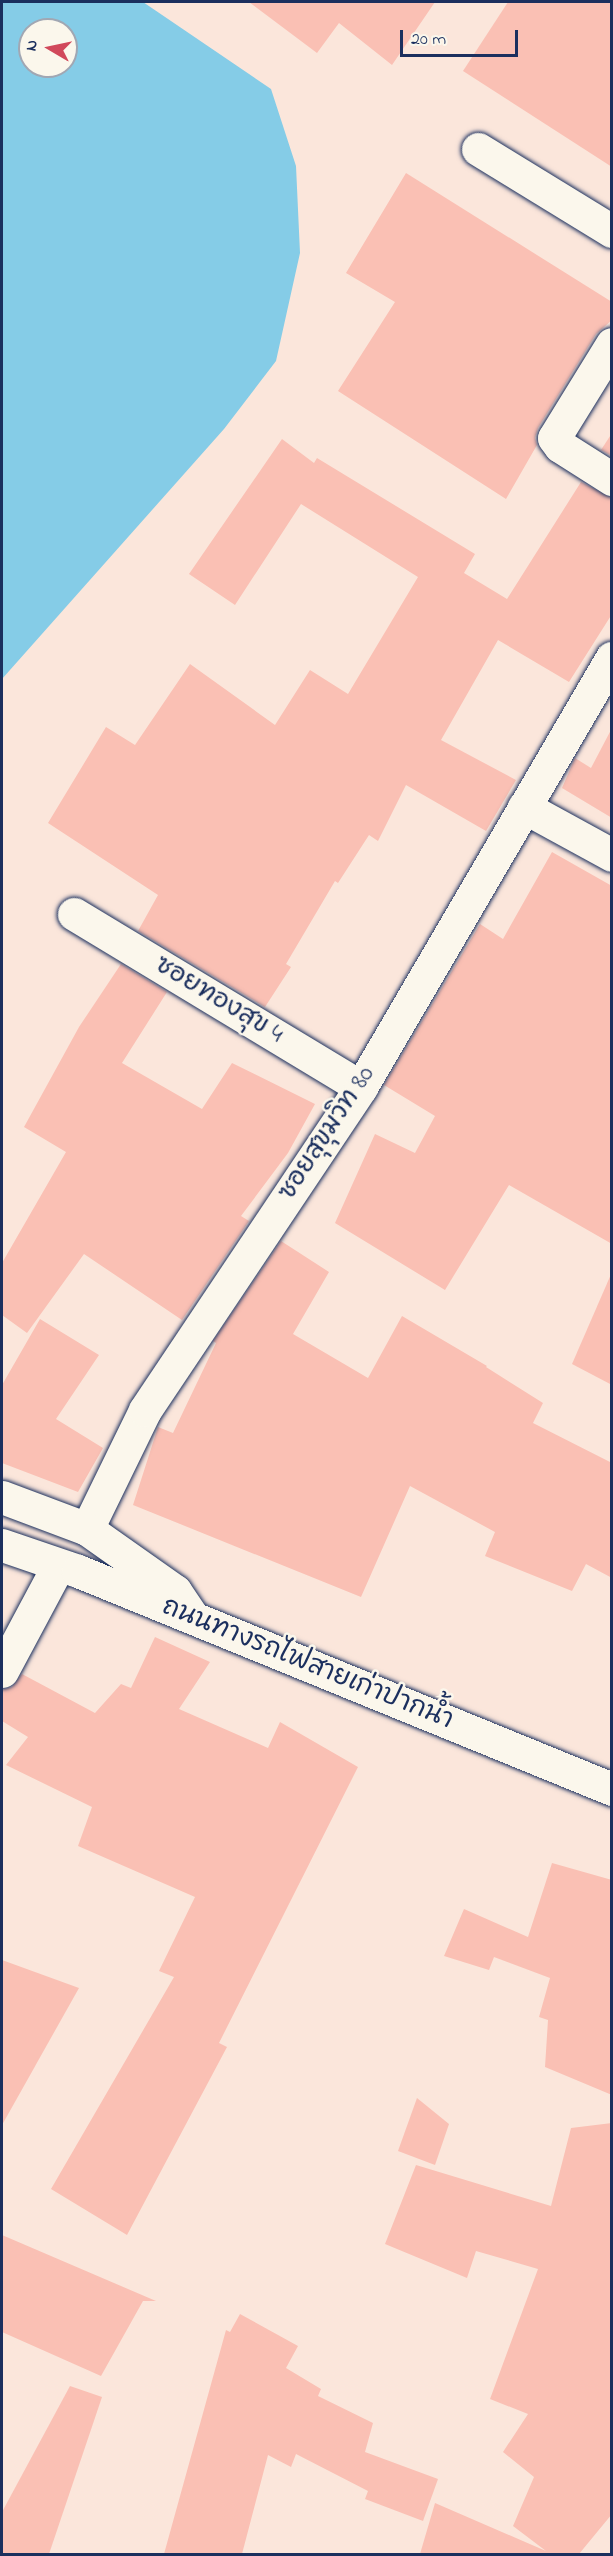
<!DOCTYPE html>
<html>
<head>
<meta charset="utf-8">
<style>
	body { margin:0 }
	#map { position:relative; width:613px; height:2556px; overflow:hidden; background:#fbe6db; font-family:"Indie Flower","Playpen Sans Thai",sans-serif }
	div>[style] { position:absolute }
	.water>* { inset:0; background:#85cce7 }
	.building>* { inset:0; background:#fac0b4 }
	.roads { filter:drop-shadow(0 0 2px #1b2f5e) drop-shadow(0 0 2px #1b2f5e) }
	.street>* { height:33px; margin:-16.5px; padding:0 16.5px; transform-origin:16.5px; border-radius:16.5px; background:#fbf7ec }
	.secondary>* { height:33px; margin:-16.5px; padding:0 16.5px; transform-origin:16.5px; border-radius:16.5px; background:#fbf7ec }
	span { translate:-50% -50%; white-space:nowrap; text-align:center; line-height:1.15; -webkit-text-stroke:5px #fbf7ec; paint-order:stroke }
	.street-label { font-size:26px; color:#1b2f5e }
	.frame { position:absolute; inset:0; border:3px solid #1b2f5e; pointer-events:none }
	.north { position:absolute; left:18px; top:18px; width:60px; height:60px; box-sizing:border-box; background:#fbf7ec; border:2px solid #a1a7b3; border-radius:50%; rotate:279deg; font-size:16px; font-weight:700; line-height:24px; text-align:center; color:#1b2f5e }
	.north::after { content:''; display:block; margin:auto; width:21px; height:27px; background:#d1495b; clip-path:polygon(50% 0,100% 100%,50% 72%,0 100%) }
	.scale { position:absolute; left:400px; top:30px; width:118px; height:27px; box-sizing:border-box; border:3px solid #1b2f5e; border-top:0; padding-left:8px; font-size:18px; line-height:21px; white-space:nowrap; color:#1b2f5e; -webkit-text-stroke:4px #fbf7ec; paint-order:stroke }
</style>
</head>
<body>
<div id="map">
	<div class="water">
		<div style="clip-path:polygon(evenodd,2px 2px,143px 2px,271px 89px,296px 166px,300px 253px,276px 361px,224px 429px,2px 679px,2px 2px,30px 30px,66px 30px,66px 66px,30px 66px,30px 30px)"></div>
	</div>
	<div class="building">
		<div style="clip-path:polygon(249px 2px,435px 2px,392px 65px,339px 23px,317px 53px)"></div>
		<div style="clip-path:polygon(508px 2px,612px 2px,612px 167px,463px 71px)"></div>
		<div style="clip-path:polygon(406px 173px,612px 302px,612px 320px,596px 334px,538px 428px,535px 438px,537px 445px,506px 499px,338px 391px,395px 302px,346px 273px)"></div>
		<div style="clip-path:polygon(612px 433px,612px 456px,601px 450px)"></div>
		<div style="clip-path:polygon(282px 439px,314px 463px,317px 458px,475px 554px,464px 573px,507px 599px,581px 482px,612px 498px,612px 614px,569px 682px,498px 640px,441px 740px,516px 780px,486px 831px,406px 785px,378px 841px,369px 835px,338px 883px,335px 881px,286px 964px,291px 967px,265px 1007px,138px 931px,158px 895px,48px 823px,106px 727px,135px 745px,190px 664px,275px 725px,310px 670px,348px 694px,418px 577px,301px 504px,235px 605px,189px 574px)"></div>
		<div style="clip-path:polygon(612px 728px,612px 818px,562px 788px,575px 758px,591px 768px)"></div>
		<div style="clip-path:polygon(552px 852px,612px 886px,612px 1244px,509px 1185px,445px 1290px,335px 1223px,375px 1134px,415px 1153px,435px 1116px,384px 1085px,480px 924px,503px 939px)"></div>
		<div style="clip-path:polygon(121px 964px,167px 992px,122px 1063px,202px 1109px,232px 1063px,315px 1104px,288px 1153px,241px 1216px,249px 1221px,182px 1320px,84px 1254px,27px 1333px,2px 1315px,2px 1263px,66px 1152px,24px 1127px,79px 1027px)"></div>
		<div style="clip-path:polygon(281px 1241px,329px 1272px,293px 1334px,368px 1378px,402px 1316px,487px 1366px,486px 1367px,543px 1403px,533px 1423px,612px 1463px,612px 1578px,586px 1564px,572px 1591px,485px 1556px,495px 1532px,410px 1486px,361px 1597px,133px 1505px,158px 1427px,173px 1433px,216px 1343px,213px 1341px)"></div>
		<div style="clip-path:polygon(612px 1272px,612px 1385px,572px 1364px)"></div>
		<div style="clip-path:polygon(40px 1319px,99px 1355px,56px 1419px,103px 1448px,78px 1492px,2px 1463px,2px 1385px)"></div>
		<div style="clip-path:polygon(155px 1637px,210px 1662px,179px 1709px,268px 1748px,280px 1722px,358px 1767px,219px 2043px,227px 2047px,127px 2235px,51px 2189px,174px 1977px,159px 1971px,195px 1897px,78px 1846px,92px 1807px,6px 1765px,28px 1737px,2px 1721px,2px 1690px,12px 1687px,22px 1674px,95px 1713px,121px 1684px,131px 1688px)"></div>
		<div style="clip-path:polygon(552px 1863px,612px 1880px,612px 2095px,545px 2067px,548px 2020px,539px 2017px,550px 1978px,494px 1957px,489px 1970px,444px 1956px,464px 1909px,528px 1937px)"></div>
		<div style="clip-path:polygon(2px 1960px,79px 1988px,2px 2125px)"></div>
		<div style="clip-path:polygon(417px 2098px,449px 2124px,435px 2165px,398px 2151px)"></div>
		<div style="clip-path:polygon(612px 2123px,612px 2514px,579px 2554px,420px 2554px,435px 2503px,546px 2551px,513px 2526px,534px 2477px,503px 2452px,528px 2414px,490px 2399px,538px 2269px,476px 2251px,467px 2278px,385px 2244px,416px 2165px,551px 2206px,571px 2128px)"></div>
		<div style="clip-path:polygon(2px 2235px,156px 2301px,143px 2301px,101px 2376px,2px 2332px)"></div>
		<div style="clip-path:polygon(240px 2314px,298px 2346px,286px 2368px,321px 2389px,318px 2396px,373px 2423px,365px 2452px,438px 2479px,423px 2521px,365px 2499px,368px 2491px,296px 2454px,291px 2467px,268px 2455px,242px 2554px,164px 2554px,226px 2330px,230px 2332px)"></div>
		<div style="clip-path:polygon(70px 2386px,102px 2397px,49px 2554px,2px 2554px,2px 2512px)"></div>
	</div>
	<div class="roads">
		<div class="street">
			<div style="left:478px;top:149px;width:157px;rotate:31.5deg"></div>
			<div style="left:612px;top:344px;width:110px;rotate:121.7deg"></div>
			<div style="left:554px;top:438px;width:10px;rotate:53deg"></div>
			<div style="left:560px;top:446px;width:62px;rotate:32.4deg"></div>
			<div style="left:524px;top:807px;width:100px;rotate:28.6deg"></div>
			<div style="left:74px;top:914px;width:335px;rotate:31.1deg"></div>
			<div style="left:2px;top:1497px;width:91px;rotate:20.6deg"></div>
			<div style="left:87px;top:1529px;width:132px;rotate:-64deg"></div>
			<div style="left:145px;top:1410px;width:389px;rotate:-56.2deg"></div>
			<div style="left:361px;top:1087px;width:497px;rotate:-59.7deg"></div>
			<div style="left:87px;top:1529px;width:108px;rotate:35.2deg"></div>
			<div style="left:175px;top:1591px;width:32px;rotate:56deg"></div>
			<div style="left:2px;top:1671px;width:119px;rotate:-61.9deg"></div>
		</div>
		<div class="secondary">
			<div style="left:2px;top:1545px;width:80px;rotate:18.9deg"></div>
			<div style="left:78px;top:1571px;width:577px;rotate:22.21deg"></div>
		</div>
	</div>
	<div class="street-label">
		<span style="left:218px;top:1001px;rotate:31deg">ซอยทองสุข 4</span>
		<span style="left:328px;top:1134px;rotate:-57deg">ซอยสุขุมวิท 80</span>
		<span style="left:307px;top:1665px;rotate:22deg">ถนนทางรถไฟสายเก่าปากน้ำ</span>
	</div>
	<div class="frame"></div>
	<div class="north">N</div>
	<div class="scale">20 m</div>
</div>
</body>
</html>
